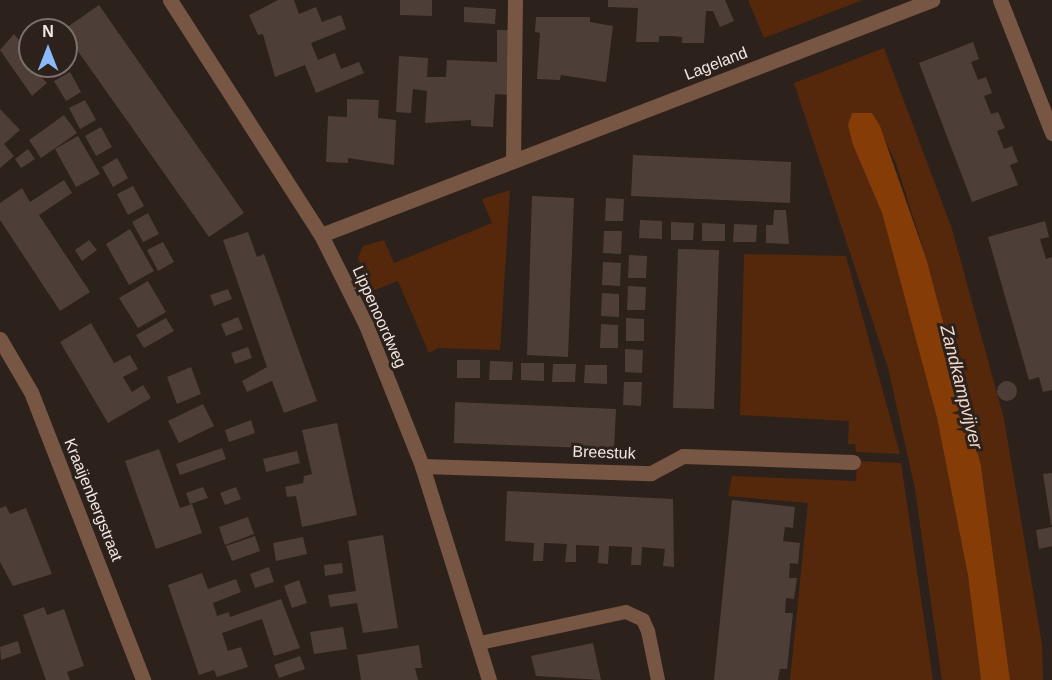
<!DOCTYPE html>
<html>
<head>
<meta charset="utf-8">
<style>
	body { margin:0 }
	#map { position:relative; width:1052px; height:680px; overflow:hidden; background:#2d211b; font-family:Arial,sans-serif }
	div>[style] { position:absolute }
	.green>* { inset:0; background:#56280b }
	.water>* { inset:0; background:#863c07 }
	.building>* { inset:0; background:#4d3f38 }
	.round { border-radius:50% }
	.lane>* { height:14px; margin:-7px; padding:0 7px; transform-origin:7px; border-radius:7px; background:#785644 }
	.street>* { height:15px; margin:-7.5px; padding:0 7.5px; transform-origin:7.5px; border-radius:7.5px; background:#785644 }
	span { translate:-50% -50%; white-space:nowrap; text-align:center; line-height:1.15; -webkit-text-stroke:6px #2d211b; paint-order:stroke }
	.street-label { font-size:16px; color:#f0e7e3 }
	.water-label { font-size:18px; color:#f0d9ce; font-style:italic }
	.north { position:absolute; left:18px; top:18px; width:60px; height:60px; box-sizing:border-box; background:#2d211b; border:2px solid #7b706b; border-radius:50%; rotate:0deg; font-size:16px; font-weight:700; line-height:24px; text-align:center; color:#f0e7e3 }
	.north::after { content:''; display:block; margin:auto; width:21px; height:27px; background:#8cb9fc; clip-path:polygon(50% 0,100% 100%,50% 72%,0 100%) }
</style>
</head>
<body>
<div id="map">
	<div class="green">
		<div style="clip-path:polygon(748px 0,863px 0,764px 38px)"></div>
		<div style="clip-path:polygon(884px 48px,952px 229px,1004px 419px,1042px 644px,1043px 680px,1010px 680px,981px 466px,927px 261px,896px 163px,872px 113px,853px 145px,882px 213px,937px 418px,968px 577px,981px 680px,942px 680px,915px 489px,888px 368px,794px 83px)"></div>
		<div style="clip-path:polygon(510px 190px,500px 350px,438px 348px,429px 353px,398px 281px,372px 291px,358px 258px,363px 246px,384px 240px,394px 263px,492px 223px,482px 199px)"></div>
		<div style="clip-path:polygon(744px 254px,846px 256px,900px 454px,856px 452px,855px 444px,848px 444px,849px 421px,740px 415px)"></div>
		<div style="clip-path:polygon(857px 461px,901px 463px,933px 680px,790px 680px,808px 503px,728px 496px,732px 476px,856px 481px)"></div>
	</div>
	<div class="water">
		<div style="clip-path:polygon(852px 113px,872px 113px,880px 126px,927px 261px,981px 466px,1010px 680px,981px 680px,968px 576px,937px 418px,882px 213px,853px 145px,848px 125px)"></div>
	</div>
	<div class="building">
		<div style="clip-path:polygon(278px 0,294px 0,299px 14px,316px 7px,322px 22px,341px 15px,346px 29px,311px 43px,318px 60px,335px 53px,341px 69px,359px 62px,364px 73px,316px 93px,305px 65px,275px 77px,263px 34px,258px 35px,249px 15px)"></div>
		<div style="clip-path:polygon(400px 0,432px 0,432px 16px,400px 15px)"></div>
		<div style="clip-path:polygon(608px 0,725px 0,734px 21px,720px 27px,713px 11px,706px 11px,704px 43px,682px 43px,682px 37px,671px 36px,659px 36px,659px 42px,636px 42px,638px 8px,608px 7px)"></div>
		<div style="clip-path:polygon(99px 5px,244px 213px,209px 237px,63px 30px)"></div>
		<div style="clip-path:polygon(464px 7px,496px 9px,495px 24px,464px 22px)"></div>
		<div style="clip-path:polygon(536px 17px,590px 17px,590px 22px,613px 26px,606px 82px,561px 75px,560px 80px,537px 79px,540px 33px,535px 32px)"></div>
		<div style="clip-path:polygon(497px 30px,513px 30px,510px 95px,495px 94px,493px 127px,471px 126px,471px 120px,425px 123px,427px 91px,413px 89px,411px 113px,396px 112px,399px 56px,428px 58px,427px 77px,446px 77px,447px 60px,497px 62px)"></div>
		<div style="clip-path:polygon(14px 34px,30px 53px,30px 66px,47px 83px,32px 96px,0 50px)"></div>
		<div style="clip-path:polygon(973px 42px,979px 59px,971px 62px,978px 80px,986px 77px,992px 93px,984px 96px,991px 114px,998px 112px,1005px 128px,997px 131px,1004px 149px,1012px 146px,1018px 162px,1010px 165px,1018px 185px,972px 202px,919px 63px)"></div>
		<div style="clip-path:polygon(70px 72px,81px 92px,66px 101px,54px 81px)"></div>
		<div style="clip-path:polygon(347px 99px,379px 100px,378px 118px,396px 120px,394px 165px,348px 158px,348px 163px,326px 162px,328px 116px,347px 117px)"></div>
		<div style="clip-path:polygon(85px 100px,96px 120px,80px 129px,69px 108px)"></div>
		<div style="clip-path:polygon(0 109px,20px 130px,4px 144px,14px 156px,0 168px)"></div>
		<div style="clip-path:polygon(64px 115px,77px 133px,41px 158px,29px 140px)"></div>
		<div style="clip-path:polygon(101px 127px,112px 147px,96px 156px,85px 136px)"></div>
		<div style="clip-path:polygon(78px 136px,100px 174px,76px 187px,55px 149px)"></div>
		<div style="clip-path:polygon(28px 149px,35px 159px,21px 168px,15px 159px)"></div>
		<div style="clip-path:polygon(633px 155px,791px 162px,790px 203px,631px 196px)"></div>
		<div style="clip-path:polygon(117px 158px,128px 178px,113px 187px,102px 167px)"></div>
		<div style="clip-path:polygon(64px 180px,72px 193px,39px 215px,90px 292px,60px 311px,0 220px,0 203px,22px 188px,30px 202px)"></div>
		<div style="clip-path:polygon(133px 186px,144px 206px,128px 215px,117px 194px)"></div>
		<div style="clip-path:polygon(532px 196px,574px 198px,568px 357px,527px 355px)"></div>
		<div style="clip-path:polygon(606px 198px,624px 199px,623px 221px,605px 221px)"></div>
		<div style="clip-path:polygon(774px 210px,786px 210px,789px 244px,766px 243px,766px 225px,773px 225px)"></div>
		<div style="clip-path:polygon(148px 213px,159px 234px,143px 242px,132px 222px)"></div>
		<div style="clip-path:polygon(640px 220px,662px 221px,662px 239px,639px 238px)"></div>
		<div style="clip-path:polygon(1045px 221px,1049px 237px,1040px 239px,1046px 259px,1052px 257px,1052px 390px,1043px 392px,1039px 377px,1029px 380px,988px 237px)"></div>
		<div style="clip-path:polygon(671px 222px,694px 223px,693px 240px,671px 240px)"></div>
		<div style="clip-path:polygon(702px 223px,725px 224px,725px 241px,702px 241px)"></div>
		<div style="clip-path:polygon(734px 224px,757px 225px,756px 242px,733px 242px)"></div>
		<div style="clip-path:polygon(130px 229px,154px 271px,129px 285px,106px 244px)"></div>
		<div style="clip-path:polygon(604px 231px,622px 231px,621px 254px,603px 253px)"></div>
		<div style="clip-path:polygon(248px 232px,257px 257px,264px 254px,317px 401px,284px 413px,272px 381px,247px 392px,242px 381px,267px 367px,223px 240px)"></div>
		<div style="clip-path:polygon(89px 240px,97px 250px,82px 261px,75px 250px)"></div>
		<div style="clip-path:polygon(163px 242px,174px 262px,158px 271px,147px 250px)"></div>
		<div style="clip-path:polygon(678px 249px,719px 250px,714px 409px,673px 408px)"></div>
		<div style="clip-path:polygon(629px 255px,647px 256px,646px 278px,628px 278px)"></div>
		<div style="clip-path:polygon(603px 262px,621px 263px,620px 286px,602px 285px)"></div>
		<div style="clip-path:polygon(148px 281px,166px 312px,138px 328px,119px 298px)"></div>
		<div style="clip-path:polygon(628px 286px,646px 287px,645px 310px,627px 310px)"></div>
		<div style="clip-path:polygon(228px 289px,232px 299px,214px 306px,210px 295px)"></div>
		<div style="clip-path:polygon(602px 293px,619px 294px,619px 317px,601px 316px)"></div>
		<div style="clip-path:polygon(238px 317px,243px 329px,226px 336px,221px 324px)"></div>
		<div style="clip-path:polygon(166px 318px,174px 331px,144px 348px,136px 335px)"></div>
		<div style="clip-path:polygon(626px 318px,644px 319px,644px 341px,626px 341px)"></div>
		<div style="clip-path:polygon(91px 323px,114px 363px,130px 355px,138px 369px,123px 377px,132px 392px,143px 385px,151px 398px,108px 423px,60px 342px)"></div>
		<div style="clip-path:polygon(601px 324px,618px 325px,618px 348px,600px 348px)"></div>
		<div style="clip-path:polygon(248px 347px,252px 358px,235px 364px,231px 353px)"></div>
		<div style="clip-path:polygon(625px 349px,643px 350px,642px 373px,625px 372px)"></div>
		<div style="clip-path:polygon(457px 360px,480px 360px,480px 378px,457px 378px)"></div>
		<div style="clip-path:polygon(490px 361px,513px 362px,512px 380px,489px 380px)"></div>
		<div style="clip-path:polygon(521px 363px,544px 363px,544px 381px,521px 380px)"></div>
		<div style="clip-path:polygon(553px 364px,576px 364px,575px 382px,552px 382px)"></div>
		<div style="clip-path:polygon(585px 365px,607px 365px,607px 384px,584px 383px)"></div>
		<div style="clip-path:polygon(191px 367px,201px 394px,177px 404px,167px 377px)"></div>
		<div class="round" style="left:997px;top:381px;width:20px;height:20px"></div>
		<div style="clip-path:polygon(624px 382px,642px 382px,641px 406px,623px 405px)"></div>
		<div style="clip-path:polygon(455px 402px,616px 409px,614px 449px,454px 443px)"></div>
		<div style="clip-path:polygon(203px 404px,214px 426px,179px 443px,168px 421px)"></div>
		<div style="clip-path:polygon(251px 420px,255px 433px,229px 442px,225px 430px)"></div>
		<div style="clip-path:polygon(337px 423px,357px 515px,302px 527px,296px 496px,287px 497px,285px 487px,303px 483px,304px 476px,312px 474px,302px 430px)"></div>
		<div style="clip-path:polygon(222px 448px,226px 459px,180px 475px,176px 464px)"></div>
		<div style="clip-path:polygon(159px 449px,180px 508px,192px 504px,202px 533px,156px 549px,125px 461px)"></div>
		<div style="clip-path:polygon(297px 451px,300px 463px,266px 472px,263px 459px)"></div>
		<div style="clip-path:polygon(1052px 473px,1052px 525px,1051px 525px,1043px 474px)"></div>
		<div style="clip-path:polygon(203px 487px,208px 498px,190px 504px,186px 493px)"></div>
		<div style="clip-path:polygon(236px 487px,241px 499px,225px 505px,220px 493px)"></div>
		<div style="clip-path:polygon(507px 491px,673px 499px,674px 567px,663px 566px,665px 549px,642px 547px,641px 565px,631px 565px,632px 547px,609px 546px,608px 564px,598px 563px,599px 546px,576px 545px,576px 562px,565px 562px,567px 544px,544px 543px,543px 561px,533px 561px,534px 543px,505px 541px)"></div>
		<div style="clip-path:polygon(732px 500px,795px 507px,793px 528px,785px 527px,783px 541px,800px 543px,798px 564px,790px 563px,789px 578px,797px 578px,794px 599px,786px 598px,785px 613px,793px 613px,787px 669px,780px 669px,778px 680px,714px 680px)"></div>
		<div style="clip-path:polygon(6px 506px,10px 514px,26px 508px,52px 574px,13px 586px,0 562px,0 508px)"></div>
		<div style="clip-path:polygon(248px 517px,254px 534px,225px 545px,219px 527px)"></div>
		<div style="clip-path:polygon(1052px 527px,1052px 546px,1039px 549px,1036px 530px)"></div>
		<div style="clip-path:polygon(383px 535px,398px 628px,363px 633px,357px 603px,330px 607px,328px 595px,356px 591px,348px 541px)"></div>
		<div style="clip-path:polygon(255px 536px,260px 551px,232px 561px,226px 546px)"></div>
		<div style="clip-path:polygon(303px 537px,307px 554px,276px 561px,273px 543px)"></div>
		<div style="clip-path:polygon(342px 563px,343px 573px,325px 576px,324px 565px)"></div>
		<div style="clip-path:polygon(269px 567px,274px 582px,255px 588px,250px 574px)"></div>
		<div style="clip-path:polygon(202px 573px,208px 589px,236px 579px,241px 592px,213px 603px,217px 616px,229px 612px,230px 617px,281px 599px,300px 648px,274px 656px,262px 619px,222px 633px,228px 651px,241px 647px,248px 667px,217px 677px,214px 670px,199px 675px,168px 585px)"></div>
		<div style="clip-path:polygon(299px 580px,307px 603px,292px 608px,284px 586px)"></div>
		<div style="clip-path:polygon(44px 607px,47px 615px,64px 609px,84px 666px,67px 672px,70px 680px,46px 680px,23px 615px)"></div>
		<div style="clip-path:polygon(343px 627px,347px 649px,314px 654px,310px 632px)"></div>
		<div style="clip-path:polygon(18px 641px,21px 653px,1px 660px,0 647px)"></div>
		<div style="clip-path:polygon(593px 643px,601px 680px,536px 676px,531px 656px)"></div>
		<div style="clip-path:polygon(419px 645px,422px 668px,415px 668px,418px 680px,361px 680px,357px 655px)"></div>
		<div style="clip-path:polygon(300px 656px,305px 669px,279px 678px,274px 665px)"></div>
	</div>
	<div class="lane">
		<div style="left:480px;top:643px;width:149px;rotate:-12deg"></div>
		<div style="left:626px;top:612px;width:19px;rotate:25deg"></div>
		<div style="left:643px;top:620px;width:12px;rotate:66deg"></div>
		<div style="left:648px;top:631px;width:50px;rotate:78.5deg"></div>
	</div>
	<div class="street">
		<div style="left:170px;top:0;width:279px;rotate:57.3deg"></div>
		<div style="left:321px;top:235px;width:101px;rotate:63.4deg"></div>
		<div style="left:366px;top:325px;width:152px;rotate:68.3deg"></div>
		<div style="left:422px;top:466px;width:224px;rotate:72.6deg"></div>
		<div style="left:1000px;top:0;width:143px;rotate:68.6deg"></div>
		<div style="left:513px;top:161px;width:161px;rotate:-89.3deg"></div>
		<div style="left:321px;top:235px;width:655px;rotate:-21.04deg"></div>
		<div style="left:0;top:339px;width:61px;rotate:59.7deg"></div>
		<div style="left:31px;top:392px;width:309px;rotate:68.7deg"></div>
		<div style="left:422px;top:466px;width:229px;rotate:1.8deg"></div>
		<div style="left:651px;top:473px;width:36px;rotate:-28deg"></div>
		<div style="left:683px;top:456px;width:170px;rotate:2deg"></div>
	</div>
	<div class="street-label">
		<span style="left:716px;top:64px;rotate:-21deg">Lageland</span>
		<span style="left:379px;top:317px;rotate:66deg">Lippenoordweg</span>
		<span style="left:604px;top:453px;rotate:2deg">Breestuk</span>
		<span style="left:93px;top:500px;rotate:68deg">Kraaijenbergstraat</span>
	</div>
	<div class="water-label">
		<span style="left:961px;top:387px;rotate:76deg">Zandkampvijver</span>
	</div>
	<div class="north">N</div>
</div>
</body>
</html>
